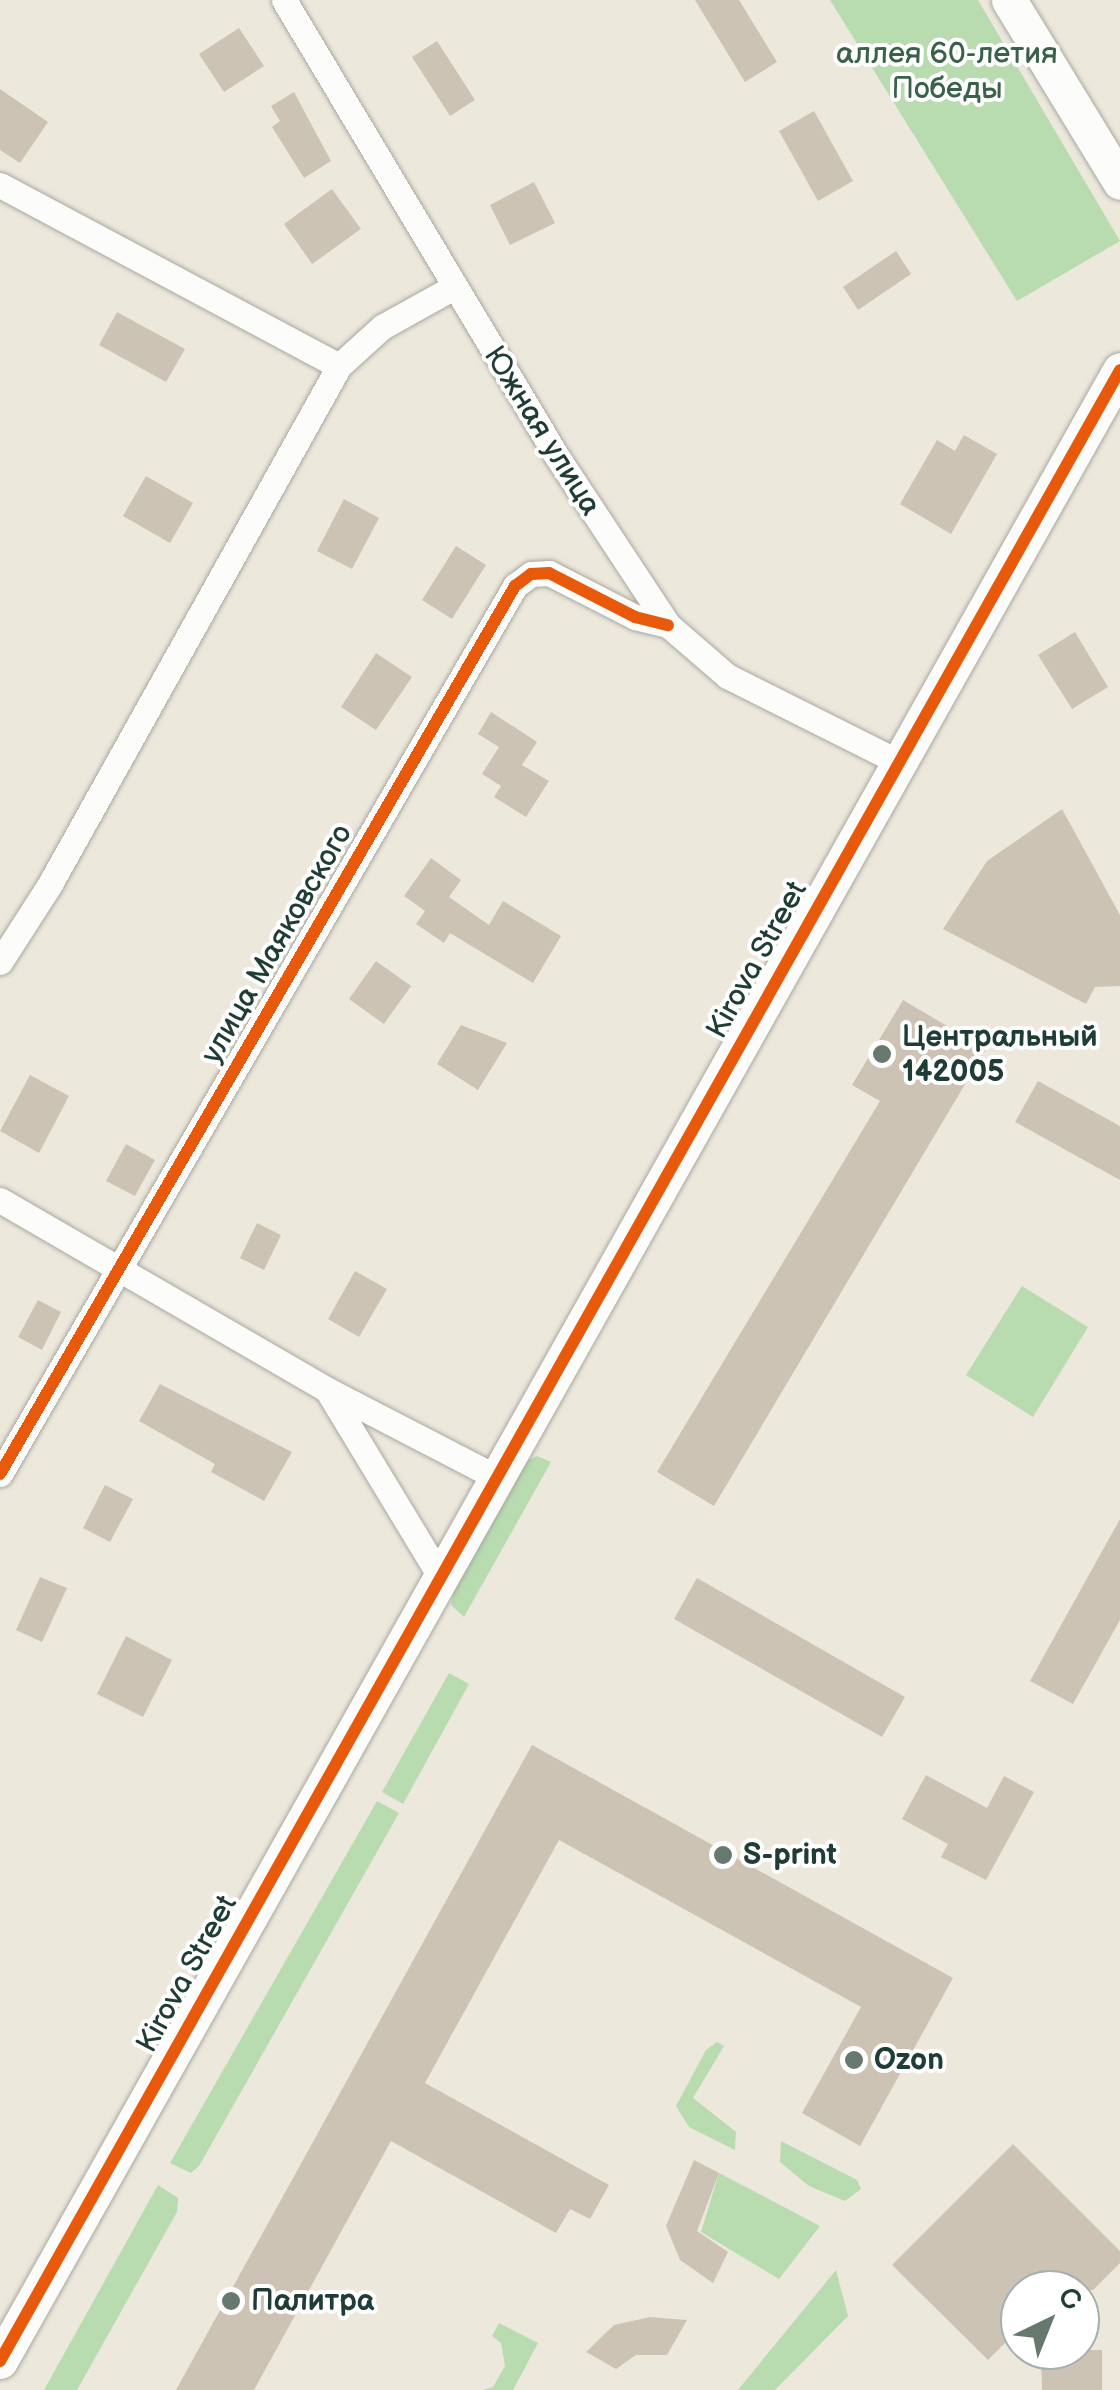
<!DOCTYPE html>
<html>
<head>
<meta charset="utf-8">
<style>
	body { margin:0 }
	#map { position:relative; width:1120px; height:2390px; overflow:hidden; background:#ede8dc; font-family:"Balsamiq Sans",sans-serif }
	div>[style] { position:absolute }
	.green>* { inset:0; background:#b8dbaf }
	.building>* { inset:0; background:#cdc3b5 }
	.roads { filter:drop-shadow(0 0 2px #a8a8a1) drop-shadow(0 0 2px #a8a8a1) }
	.street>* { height:25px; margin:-12.5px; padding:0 12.5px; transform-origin:12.5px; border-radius:12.5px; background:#fcfcfa }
	.secondary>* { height:35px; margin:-17.5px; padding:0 17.5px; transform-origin:17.5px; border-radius:17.5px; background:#fcfcfa }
	.cycleway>* { height:12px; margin:-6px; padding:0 6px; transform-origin:6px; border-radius:6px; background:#e8590c }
	.dots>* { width:28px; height:28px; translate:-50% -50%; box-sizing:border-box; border:5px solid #fff; border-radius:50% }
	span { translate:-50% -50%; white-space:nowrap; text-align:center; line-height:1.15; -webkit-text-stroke:8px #fff; paint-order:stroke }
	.park-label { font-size:30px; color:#3a624a }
	.street-label { font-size:30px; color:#1f3d34 }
	.poi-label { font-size:30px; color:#1f3d34; font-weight:700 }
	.left { translate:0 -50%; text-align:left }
	.north { position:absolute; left:1000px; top:2270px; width:100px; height:100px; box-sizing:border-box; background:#fff; border:2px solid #a5b1ae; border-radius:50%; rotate:43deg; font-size:28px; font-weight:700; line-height:40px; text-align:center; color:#1f3d34 }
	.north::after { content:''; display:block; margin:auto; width:35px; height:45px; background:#67796f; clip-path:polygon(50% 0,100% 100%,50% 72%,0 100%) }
</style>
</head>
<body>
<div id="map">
	<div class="green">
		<div style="clip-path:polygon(830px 0,978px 0,1120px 241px,1017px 301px)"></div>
		<div style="clip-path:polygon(1022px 1286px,1088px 1327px,1033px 1417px,966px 1375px)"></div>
		<div style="clip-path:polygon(537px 1456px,551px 1462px,464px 1617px,451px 1605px,454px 1588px,524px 1462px)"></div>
		<div style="clip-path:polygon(449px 1673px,469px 1684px,403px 1804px,382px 1792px)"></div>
		<div style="clip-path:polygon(377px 1801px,399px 1813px,199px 2166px,191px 2173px,170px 2163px)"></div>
		<div style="clip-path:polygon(717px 2042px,724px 2046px,693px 2098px,736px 2132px,735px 2150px,689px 2127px,676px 2106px,706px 2050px)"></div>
		<div style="clip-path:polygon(781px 2141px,857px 2180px,861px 2189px,845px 2201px,809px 2186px,780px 2162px)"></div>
		<div style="clip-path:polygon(719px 2173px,820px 2226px,779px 2279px,701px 2232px)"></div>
		<div style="clip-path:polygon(158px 2185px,178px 2198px,177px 2212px,77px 2390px,44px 2390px)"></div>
		<div style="clip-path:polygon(836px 2270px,848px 2316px,775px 2390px,738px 2390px)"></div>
		<div style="clip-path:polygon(499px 2323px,538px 2343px,513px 2390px,483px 2390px,493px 2387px,505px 2366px,501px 2343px,492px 2336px)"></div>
	</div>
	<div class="building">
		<div style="clip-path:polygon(695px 0,739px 0,777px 62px,745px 82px)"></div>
		<div style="clip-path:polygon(239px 28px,264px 66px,224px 92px,199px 54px)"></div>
		<div style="clip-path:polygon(437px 41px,475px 100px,450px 116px,412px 57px)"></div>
		<div style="clip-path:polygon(0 89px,48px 122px,20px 163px,0 150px)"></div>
		<div style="clip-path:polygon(294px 92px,331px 161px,304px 178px,272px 127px,280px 121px,271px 106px)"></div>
		<div style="clip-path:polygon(814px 111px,853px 181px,818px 201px,779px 131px)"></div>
		<div style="clip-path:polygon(534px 182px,555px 223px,510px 245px,490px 205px)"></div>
		<div style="clip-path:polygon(332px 189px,361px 229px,312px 264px,284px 224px)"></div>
		<div style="clip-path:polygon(896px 251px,911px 274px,858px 310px,843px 287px)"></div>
		<div style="clip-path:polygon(117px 312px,185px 349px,166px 382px,99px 345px)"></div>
		<div style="clip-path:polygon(964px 435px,997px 454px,951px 534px,900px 504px,937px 440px,955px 451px)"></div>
		<div style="clip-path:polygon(146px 476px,193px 503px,170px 543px,123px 516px)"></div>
		<div style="clip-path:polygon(344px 499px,379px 518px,352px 569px,317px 551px)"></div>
		<div style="clip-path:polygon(456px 546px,486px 565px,452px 619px,422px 600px)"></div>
		<div style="clip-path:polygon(1075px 632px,1108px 687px,1072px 709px,1038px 655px)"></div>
		<div style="clip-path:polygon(376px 653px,412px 677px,376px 730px,341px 707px)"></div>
		<div style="clip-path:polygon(491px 712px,537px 742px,522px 765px,549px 781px,526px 817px,494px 797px,501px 786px,482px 774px,499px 747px,478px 734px)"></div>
		<div style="clip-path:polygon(1062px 809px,1120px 915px,1120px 986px,1095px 987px,1086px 1004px,943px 929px,987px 861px)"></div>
		<div style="clip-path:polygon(431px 858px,461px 880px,449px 897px,489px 925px,503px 901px,561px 936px,533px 983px,450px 933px,444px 943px,416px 924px,425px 911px,404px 896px)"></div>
		<div style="clip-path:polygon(376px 961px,411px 986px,384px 1024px,349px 999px)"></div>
		<div style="clip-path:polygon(903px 1000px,986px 1049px,714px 1506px,657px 1472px,880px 1101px,852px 1085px)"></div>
		<div style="clip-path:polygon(461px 1025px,507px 1043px,478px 1090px,437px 1064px)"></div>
		<div style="clip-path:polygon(30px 1075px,69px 1096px,39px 1153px,0 1131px)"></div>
		<div style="clip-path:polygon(1038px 1081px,1120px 1126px,1120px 1180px,1015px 1122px)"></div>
		<div style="clip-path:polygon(126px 1144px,155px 1160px,135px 1196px,106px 1181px)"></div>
		<div style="clip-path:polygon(257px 1223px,281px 1235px,264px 1270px,240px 1258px)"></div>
		<div style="clip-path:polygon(355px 1271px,387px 1289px,359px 1337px,328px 1319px)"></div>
		<div style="clip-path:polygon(38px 1300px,61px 1312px,42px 1350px,18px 1337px)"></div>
		<div style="clip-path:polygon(160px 1384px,292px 1452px,264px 1501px,211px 1472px,215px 1464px,139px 1421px)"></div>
		<div style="clip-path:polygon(105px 1485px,133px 1499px,110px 1542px,83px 1528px)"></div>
		<div style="clip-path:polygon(1120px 1519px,1120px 1620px,1073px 1704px,1030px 1681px)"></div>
		<div style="clip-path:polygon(40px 1577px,67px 1588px,42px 1642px,16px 1630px)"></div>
		<div style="clip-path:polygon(697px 1578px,905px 1697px,882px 1737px,674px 1619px)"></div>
		<div style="clip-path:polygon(126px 1636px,172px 1660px,143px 1717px,97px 1694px)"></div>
		<div style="clip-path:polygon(532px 1745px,953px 1978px,860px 2146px,802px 2113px,861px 2007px,559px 1840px,425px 2083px,609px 2185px,590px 2219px,570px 2209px,556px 2233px,391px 2141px,254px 2390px,176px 2390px)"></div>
		<div style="clip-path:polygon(926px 1775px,987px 1808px,1004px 1776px,1034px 1792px,986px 1880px,941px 1857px,948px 1844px,902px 1819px)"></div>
		<div style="clip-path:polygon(1013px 2144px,1120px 2251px,1120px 2263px,1093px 2290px,1020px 2290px,1020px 2328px,988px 2360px,892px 2265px)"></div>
		<div style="clip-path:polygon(694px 2160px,719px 2173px,697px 2231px,728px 2252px,713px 2283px,680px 2260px,666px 2226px)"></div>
		<div style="clip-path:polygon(650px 2317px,687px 2320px,667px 2355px,636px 2355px,616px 2369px,586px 2352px,614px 2325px)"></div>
		<div style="clip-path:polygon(1041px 2350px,1102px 2350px,1102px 2390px,1042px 2390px)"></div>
	</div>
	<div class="roads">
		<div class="street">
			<div style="left:284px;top:0;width:530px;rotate:59.13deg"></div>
			<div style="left:556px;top:455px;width:204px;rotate:56.6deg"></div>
			<div style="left:668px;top:625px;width:78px;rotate:40.8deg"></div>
			<div style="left:727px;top:676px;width:192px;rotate:26.6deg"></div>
			<div style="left:0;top:185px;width:384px;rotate:28.1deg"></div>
			<div style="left:339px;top:366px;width:58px;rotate:-42.2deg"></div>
			<div style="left:382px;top:327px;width:82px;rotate:-29.1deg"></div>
			<div style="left:0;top:962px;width:93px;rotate:-57.3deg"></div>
			<div style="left:50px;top:884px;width:593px;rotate:-60.84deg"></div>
			<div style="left:0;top:1200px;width:377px;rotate:30.1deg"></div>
			<div style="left:326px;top:1389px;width:191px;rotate:27.4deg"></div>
			<div style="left:329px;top:1393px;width:214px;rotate:58.8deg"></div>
			<div style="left:0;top:1474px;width:1027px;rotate:-59.89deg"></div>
			<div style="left:515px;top:586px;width:20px;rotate:-37deg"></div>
			<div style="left:531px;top:574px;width:18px;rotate:-3deg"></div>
			<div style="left:549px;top:573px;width:97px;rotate:27.1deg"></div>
			<div style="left:635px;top:617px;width:34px;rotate:14deg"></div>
		</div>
		<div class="secondary">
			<div style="left:1009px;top:0;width:213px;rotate:58.6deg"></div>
			<div style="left:0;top:2361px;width:2284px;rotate:-60.64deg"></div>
		</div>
	</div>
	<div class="cycleway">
		<div style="left:0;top:1474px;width:1027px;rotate:-59.89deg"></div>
		<div style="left:515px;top:586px;width:20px;rotate:-37deg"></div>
		<div style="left:531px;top:574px;width:18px;rotate:-3deg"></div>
		<div style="left:549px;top:573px;width:97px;rotate:27.1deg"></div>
		<div style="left:635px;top:617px;width:34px;rotate:14deg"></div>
		<div style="left:0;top:2361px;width:2284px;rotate:-60.64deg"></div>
	</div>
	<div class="dots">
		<div style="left:882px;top:1054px;background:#67796f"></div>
		<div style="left:723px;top:1855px;background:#67796f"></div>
		<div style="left:854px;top:2060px;background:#67796f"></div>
		<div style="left:231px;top:2301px;background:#67796f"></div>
	</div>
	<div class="park-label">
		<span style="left:947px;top:71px">аллея 60-летия<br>Победы</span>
	</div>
	<div class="street-label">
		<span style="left:542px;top:431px;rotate:58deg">Южная улица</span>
		<span style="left:277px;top:944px;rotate:-60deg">улица Маяковского</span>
		<span style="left:757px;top:960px;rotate:-61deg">Kirova Street</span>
		<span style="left:187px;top:1974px;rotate:-61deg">Kirova Street</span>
	</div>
	<div class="poi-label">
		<span class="left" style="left:902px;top:1054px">Центральный<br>142005</span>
		<span class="left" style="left:743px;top:1855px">S-print</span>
		<span class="left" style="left:874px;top:2060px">Ozon</span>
		<span class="left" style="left:251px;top:2301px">Палитра</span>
	</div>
	<div class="north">С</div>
</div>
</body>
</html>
